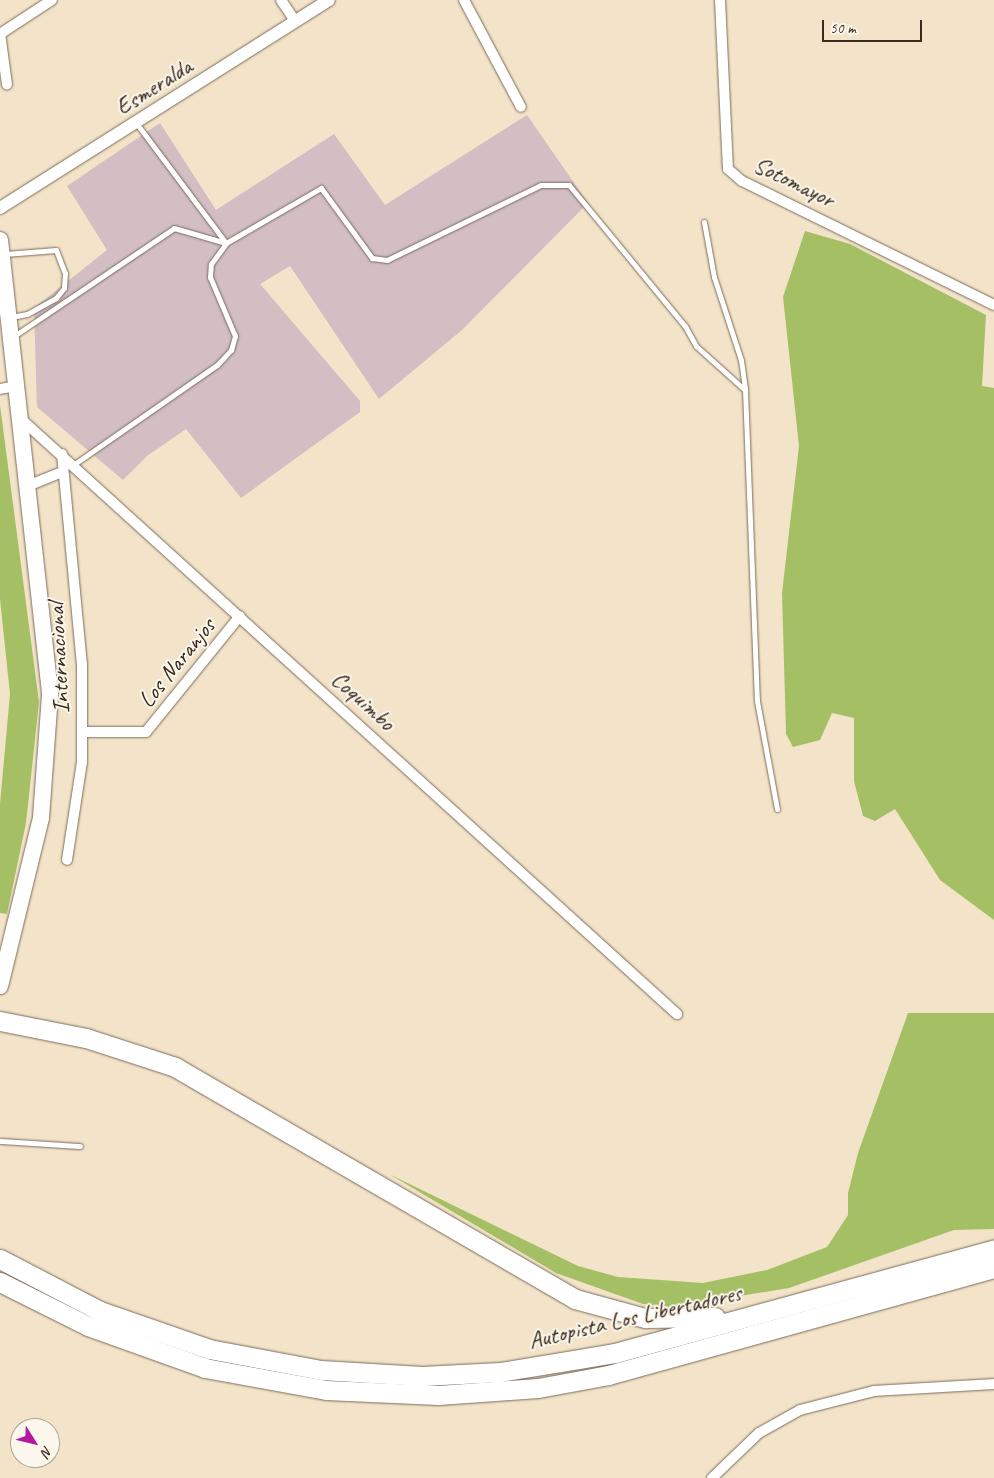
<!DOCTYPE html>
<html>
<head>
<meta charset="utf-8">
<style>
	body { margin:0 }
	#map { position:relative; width:994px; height:1478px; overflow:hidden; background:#f3e3c8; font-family:Caveat,sans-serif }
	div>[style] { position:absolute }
	.industrial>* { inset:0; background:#d2bec3 }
	.green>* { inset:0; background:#a5bf65 }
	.roads { filter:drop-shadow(0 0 1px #7b6b5a) drop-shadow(0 0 1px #7b6b5a) }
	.service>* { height:5px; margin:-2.5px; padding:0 2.5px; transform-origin:2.5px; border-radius:2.5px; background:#fff }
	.minor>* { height:10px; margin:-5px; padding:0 5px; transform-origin:5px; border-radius:5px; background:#fff }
	.tertiary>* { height:12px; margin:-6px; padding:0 6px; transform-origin:6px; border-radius:6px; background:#fff }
	.primary>* { height:16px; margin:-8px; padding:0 8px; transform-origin:8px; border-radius:8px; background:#fff }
	.motorway>* { height:19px; margin:-9.5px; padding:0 9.5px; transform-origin:9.5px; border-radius:9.5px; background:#fff }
	span { translate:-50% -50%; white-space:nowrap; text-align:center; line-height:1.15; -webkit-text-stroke:4px #fbf7ec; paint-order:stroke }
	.street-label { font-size:24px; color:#3b2a1e }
	.north { position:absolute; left:10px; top:1418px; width:50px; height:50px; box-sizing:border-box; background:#fbf7ec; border:1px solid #aea59a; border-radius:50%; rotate:126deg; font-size:14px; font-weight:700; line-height:20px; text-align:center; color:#3b2a1e }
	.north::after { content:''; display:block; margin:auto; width:18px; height:22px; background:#b5179e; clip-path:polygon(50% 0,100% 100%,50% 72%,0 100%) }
	.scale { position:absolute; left:822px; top:20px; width:100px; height:22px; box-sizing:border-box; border:2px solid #3b2a1e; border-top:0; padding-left:6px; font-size:15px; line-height:18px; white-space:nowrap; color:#3b2a1e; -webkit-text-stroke:4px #fbf7ec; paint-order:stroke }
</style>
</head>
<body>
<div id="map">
	<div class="industrial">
		<div style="clip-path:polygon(527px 115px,588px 203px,462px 330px,379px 399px,290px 266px,260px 284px,360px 401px,360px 412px,241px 498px,186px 429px,147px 456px,123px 480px,37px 407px,34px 308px,107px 250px,67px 186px,160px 123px,216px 210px,334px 134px,385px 205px)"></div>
	</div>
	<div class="green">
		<div style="clip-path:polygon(805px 231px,850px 244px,986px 315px,982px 386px,994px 388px,994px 920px,940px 880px,895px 809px,875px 821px,863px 816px,854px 781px,854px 718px,832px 713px,820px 740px,793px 747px,786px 734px,782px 593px,799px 446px,783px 297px)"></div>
		<div style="clip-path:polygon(0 405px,39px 702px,26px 823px,7px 914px,0 913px,0 804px,10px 694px,0 599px)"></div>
		<div style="clip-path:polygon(908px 1013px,994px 1013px,994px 1229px,954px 1230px,789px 1288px,672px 1307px,643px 1304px,556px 1273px,389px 1174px,578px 1266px,618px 1277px,703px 1283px,767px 1270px,827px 1247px,848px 1215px,848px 1193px,858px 1153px)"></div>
	</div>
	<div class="roads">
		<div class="service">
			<div style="left:704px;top:222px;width:56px;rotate:79.7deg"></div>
			<div style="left:714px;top:277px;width:87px;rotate:72deg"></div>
			<div style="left:741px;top:360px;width:30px;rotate:82deg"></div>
			<div style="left:745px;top:390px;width:311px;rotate:87.8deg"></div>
			<div style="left:757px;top:701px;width:110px;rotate:79.5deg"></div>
			<div style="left:5px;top:254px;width:51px;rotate:-4.5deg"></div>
			<div style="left:56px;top:250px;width:25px;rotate:69deg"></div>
			<div style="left:65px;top:273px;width:15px;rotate:94deg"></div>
			<div style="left:64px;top:288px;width:13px;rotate:129deg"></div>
			<div style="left:56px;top:298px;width:33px;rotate:151deg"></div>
			<div style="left:27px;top:314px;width:16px;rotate:169deg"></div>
			<div style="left:14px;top:336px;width:193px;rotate:-34deg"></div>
			<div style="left:174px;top:228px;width:54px;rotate:16.1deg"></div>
			<div style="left:226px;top:243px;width:110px;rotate:-30.1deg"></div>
			<div style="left:321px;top:188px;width:87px;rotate:53.9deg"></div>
			<div style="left:372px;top:258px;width:15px;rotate:8deg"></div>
			<div style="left:387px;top:260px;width:171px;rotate:-26deg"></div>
			<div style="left:541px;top:185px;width:28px"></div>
			<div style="left:569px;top:185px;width:183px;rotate:50.6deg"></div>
			<div style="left:685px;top:326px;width:23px;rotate:61deg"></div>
			<div style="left:696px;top:346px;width:66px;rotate:41.9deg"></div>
			<div style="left:73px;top:465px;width:175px;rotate:-34.8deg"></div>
			<div style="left:217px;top:365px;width:21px;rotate:-47deg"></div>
			<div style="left:231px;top:350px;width:15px;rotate:-74deg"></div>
			<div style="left:235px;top:336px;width:64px;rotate:-113deg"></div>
			<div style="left:210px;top:277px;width:13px;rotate:-86deg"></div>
			<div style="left:211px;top:264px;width:26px;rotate:-54deg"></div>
			<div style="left:226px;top:243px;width:149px;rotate:-126.8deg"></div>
			<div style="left:0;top:1141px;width:80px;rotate:3.6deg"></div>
		</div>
		<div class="minor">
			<div style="left:281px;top:0;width:25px;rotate:56deg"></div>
			<div style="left:464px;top:0;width:121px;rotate:62deg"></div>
			<div style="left:720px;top:0;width:169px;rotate:87.3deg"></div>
			<div style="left:728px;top:169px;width:18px;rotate:41deg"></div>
			<div style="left:742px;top:181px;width:281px;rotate:26.2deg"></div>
			<div style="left:0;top:33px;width:52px;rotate:82.3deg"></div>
			<div style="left:0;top:34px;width:62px;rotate:-33.2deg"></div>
			<div style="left:0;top:389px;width:17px;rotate:-10deg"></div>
			<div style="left:21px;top:419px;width:886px;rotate:42.21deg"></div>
			<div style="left:62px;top:454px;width:211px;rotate:84.6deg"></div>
			<div style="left:82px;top:664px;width:98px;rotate:90deg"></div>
			<div style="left:82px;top:762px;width:99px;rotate:98.7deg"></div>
			<div style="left:30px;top:485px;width:35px;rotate:-22deg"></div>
			<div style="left:82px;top:732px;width:64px"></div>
			<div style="left:146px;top:732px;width:149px;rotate:-51deg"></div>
			<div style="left:712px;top:1478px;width:65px;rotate:-43.8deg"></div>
			<div style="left:759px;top:1433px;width:47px;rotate:-29.3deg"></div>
			<div style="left:800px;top:1410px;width:76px;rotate:-14.4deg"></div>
			<div style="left:874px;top:1391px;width:120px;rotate:-3.3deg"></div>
		</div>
		<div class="tertiary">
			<div style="left:0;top:208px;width:389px;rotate:-32.3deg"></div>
		</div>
		<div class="primary">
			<div style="left:0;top:240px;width:458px;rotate:83.7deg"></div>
			<div style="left:50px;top:695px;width:123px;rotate:94.2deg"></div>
			<div style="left:41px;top:818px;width:173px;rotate:103.7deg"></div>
		</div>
		<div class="motorway">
			<div style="left:0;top:1021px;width:88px;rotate:11.2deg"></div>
			<div style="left:86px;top:1038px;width:94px;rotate:18deg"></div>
			<div style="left:175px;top:1067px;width:462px;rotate:30.1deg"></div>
			<div style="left:575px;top:1299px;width:73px;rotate:15.2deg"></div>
			<div style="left:645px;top:1318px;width:70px;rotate:-0.8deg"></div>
			<div style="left:0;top:1259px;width:113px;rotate:27.5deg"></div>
			<div style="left:100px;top:1311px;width:115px;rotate:19.2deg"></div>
			<div style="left:209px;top:1349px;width:114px;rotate:10.6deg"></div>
			<div style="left:321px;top:1370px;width:101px;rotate:3.4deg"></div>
			<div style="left:422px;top:1376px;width:78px;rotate:-2.9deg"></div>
			<div style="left:500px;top:1372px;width:117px;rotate:-9.4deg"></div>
			<div style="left:615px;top:1353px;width:393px;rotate:-15.3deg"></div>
			<div style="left:0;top:1282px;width:98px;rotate:26.6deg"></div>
			<div style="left:88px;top:1326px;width:124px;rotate:19.7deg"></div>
			<div style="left:205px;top:1368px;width:123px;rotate:10.3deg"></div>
			<div style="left:326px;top:1390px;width:112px;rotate:2.6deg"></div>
			<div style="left:438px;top:1395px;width:100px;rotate:-4deg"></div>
			<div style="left:538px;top:1388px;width:71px;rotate:-10.5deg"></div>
			<div style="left:608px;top:1375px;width:401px;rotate:-15.5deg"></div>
		</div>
	</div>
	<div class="street-label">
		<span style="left:154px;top:87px;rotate:-33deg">Esmeralda</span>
		<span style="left:794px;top:182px;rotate:26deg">Sotomayor</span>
		<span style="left:59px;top:658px;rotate:-93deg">Internacional</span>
		<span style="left:177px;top:663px;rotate:-51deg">Los Naranjos</span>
		<span style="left:363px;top:701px;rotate:42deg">Coquimbo</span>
		<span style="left:635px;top:1317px;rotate:-13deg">Autopista Los Libertadores</span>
	</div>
	<div class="north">N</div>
	<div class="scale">50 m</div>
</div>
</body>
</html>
